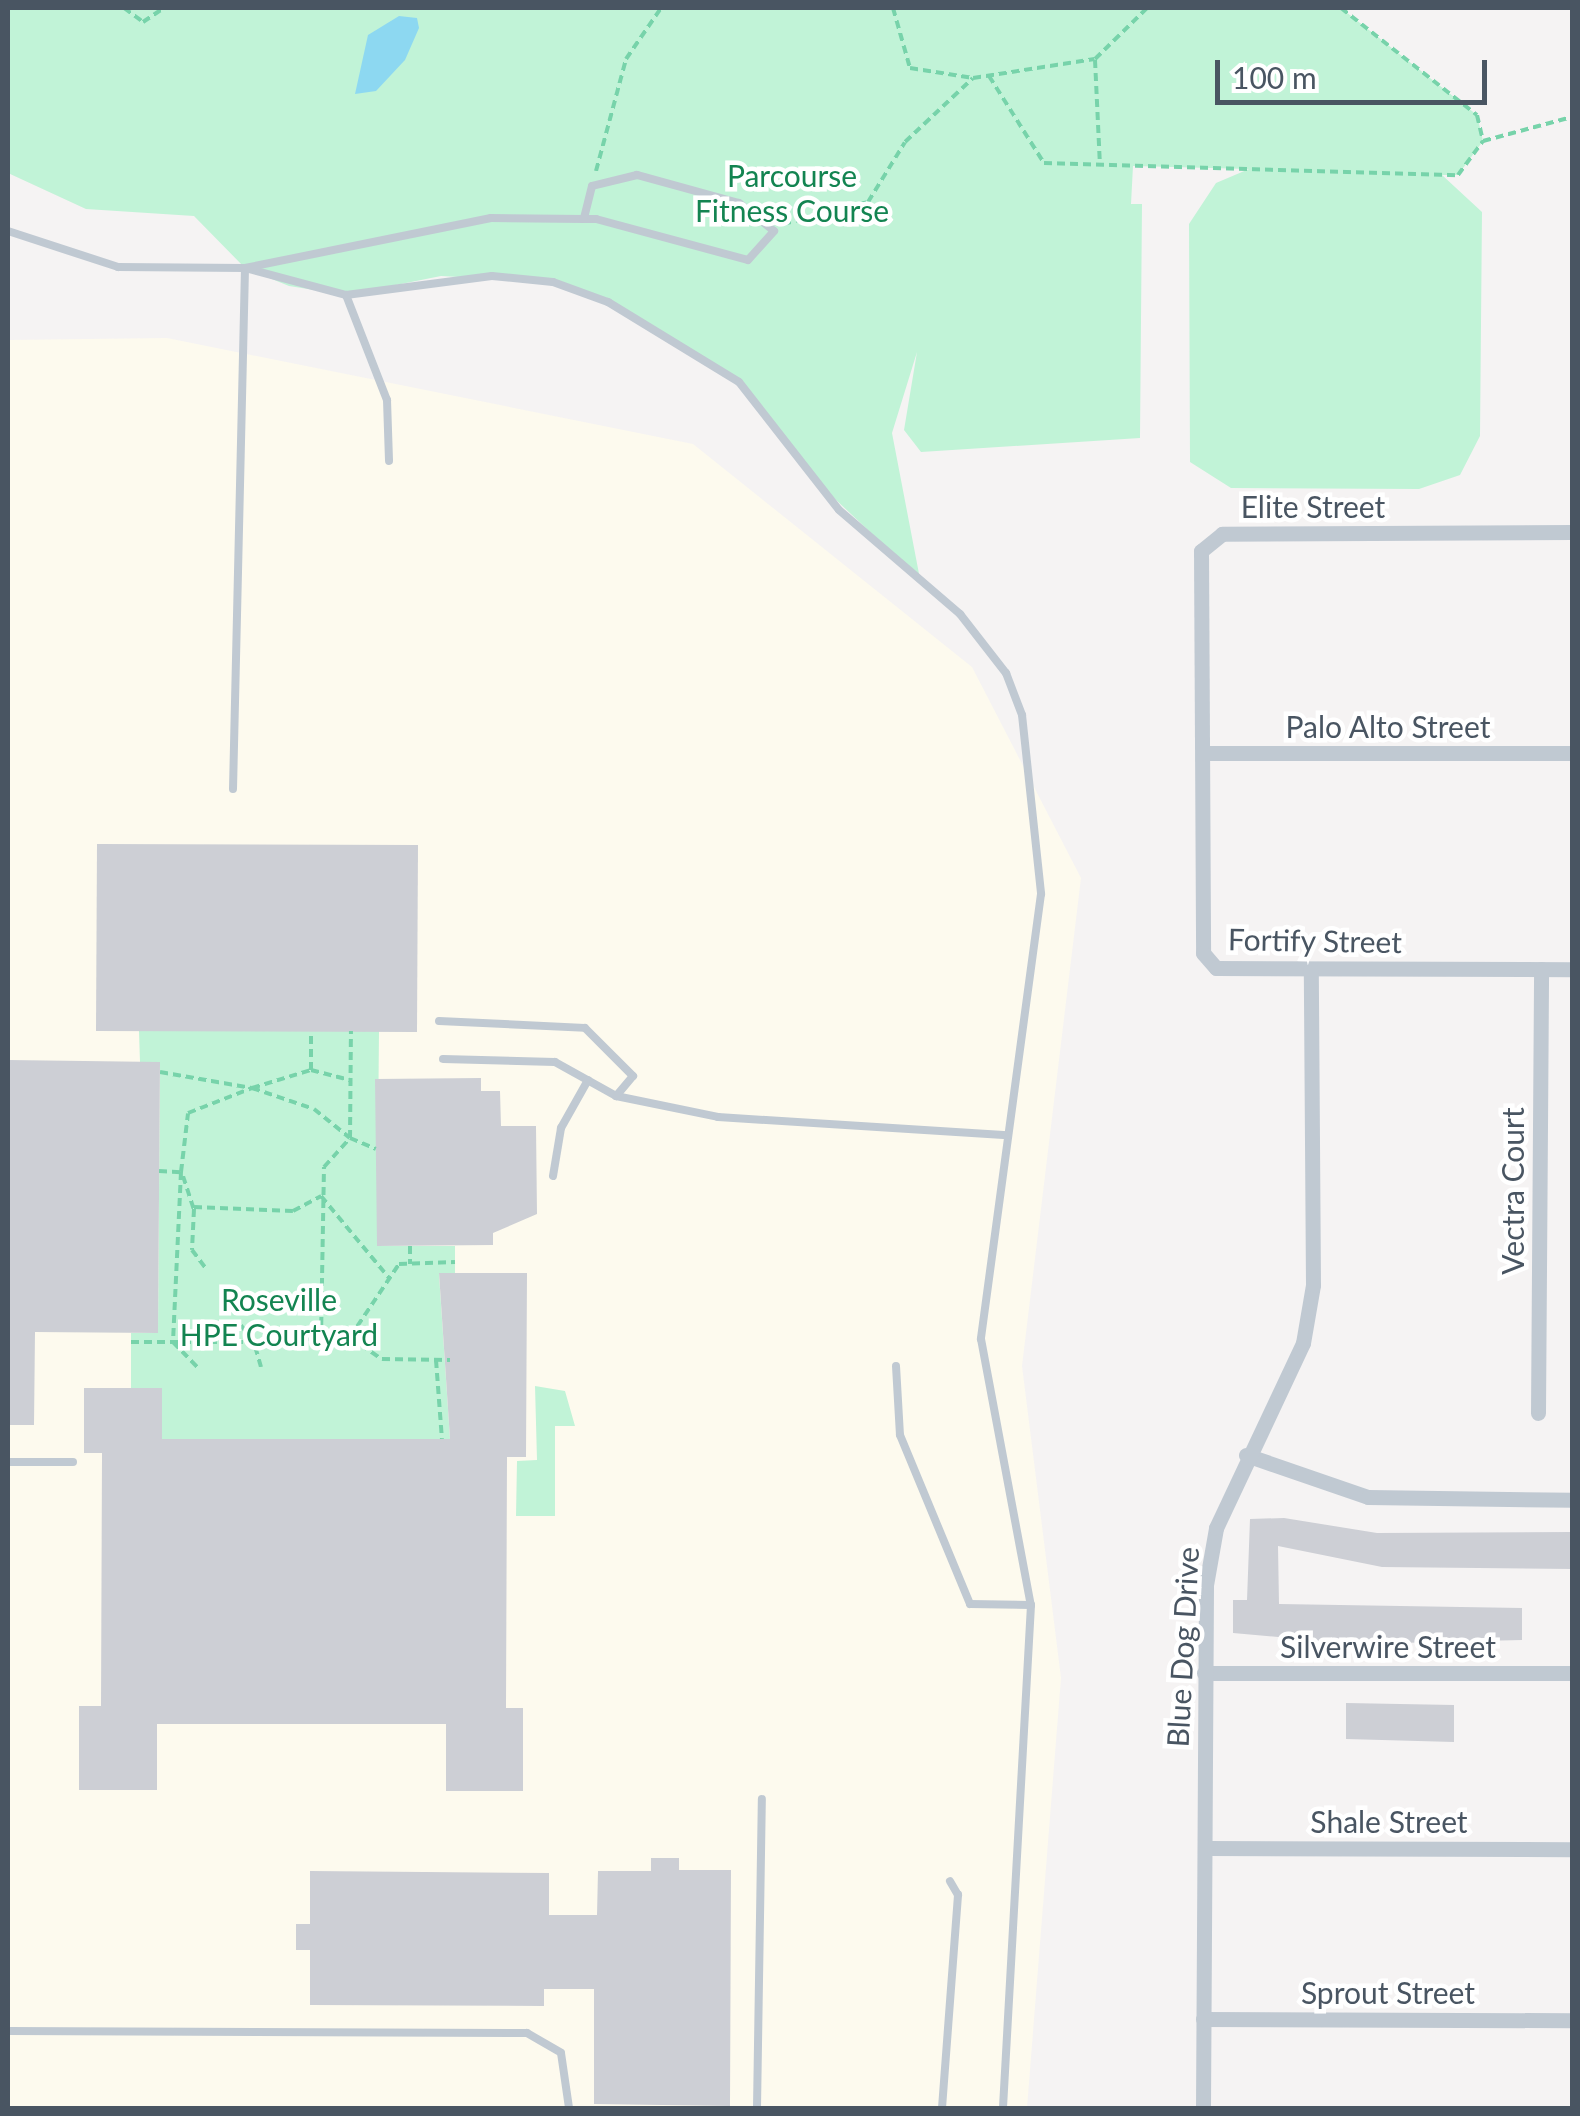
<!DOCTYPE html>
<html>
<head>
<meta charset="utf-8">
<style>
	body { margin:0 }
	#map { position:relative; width:1580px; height:2116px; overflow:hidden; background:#f5f3f3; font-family:Lato,sans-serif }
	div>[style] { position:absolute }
	.commercial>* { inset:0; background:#fdfaee }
	.green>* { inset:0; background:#c1f3d7 }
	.water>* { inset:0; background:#8dd8f1 }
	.building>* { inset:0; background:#cdcfd5 }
	.path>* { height:4px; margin-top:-2px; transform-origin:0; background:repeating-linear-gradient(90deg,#77d3aa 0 8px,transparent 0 13px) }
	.lane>* { height:8px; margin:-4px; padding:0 4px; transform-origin:4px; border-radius:4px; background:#c0c9d2 }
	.street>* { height:15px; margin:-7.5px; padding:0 7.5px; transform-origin:7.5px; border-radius:7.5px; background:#c0c9d2 }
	span { translate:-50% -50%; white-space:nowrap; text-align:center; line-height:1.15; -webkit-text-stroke:9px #fff; paint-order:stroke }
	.park-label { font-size:30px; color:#138451 }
	.street-label { font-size:30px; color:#495562 }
	.frame { position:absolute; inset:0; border:10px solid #495562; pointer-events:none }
	.scale { position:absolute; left:1215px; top:60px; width:272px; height:45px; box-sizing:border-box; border:5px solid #495562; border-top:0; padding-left:12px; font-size:30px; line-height:35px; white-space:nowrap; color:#495562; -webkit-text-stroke:8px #fff; paint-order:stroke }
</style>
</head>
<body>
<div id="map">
	<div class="commercial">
		<div style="clip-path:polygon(167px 338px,693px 444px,972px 667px,1081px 878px,1022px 1366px,1061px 1678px,1027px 2108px,8px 2108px,8px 340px)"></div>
	</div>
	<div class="green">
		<div style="clip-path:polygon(8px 8px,1341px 8px,1477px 115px,1483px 141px,1458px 175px,1442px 175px,1482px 212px,1480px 436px,1460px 475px,1419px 489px,1231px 488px,1190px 462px,1189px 224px,1216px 183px,1249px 169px,1133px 166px,1131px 204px,1142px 204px,1140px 438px,921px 452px,904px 430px,917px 352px,892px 433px,920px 579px,817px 482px,740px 382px,652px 325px,553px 282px,441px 276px,346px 295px,289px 286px,245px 268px,194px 216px,86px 209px,8px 173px)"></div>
		<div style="clip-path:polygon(139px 1031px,379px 1031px,377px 1246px,455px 1246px,455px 1273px,439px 1274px,450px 1439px,162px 1439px,131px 1388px,131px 1333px,158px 1333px,160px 1062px,140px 1062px)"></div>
		<div style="clip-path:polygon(535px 1386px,565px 1391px,575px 1426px,555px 1426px,555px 1516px,516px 1516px,517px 1461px,537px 1460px)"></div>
	</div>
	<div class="water">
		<div style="clip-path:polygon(399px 16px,417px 18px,419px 28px,405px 60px,376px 91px,355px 94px,368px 35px)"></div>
	</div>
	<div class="building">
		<div style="clip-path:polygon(97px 844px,418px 845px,417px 1032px,96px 1031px)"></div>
		<div style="clip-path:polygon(8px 1060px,160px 1062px,158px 1333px,35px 1332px,34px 1425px,8px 1425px)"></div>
		<div style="clip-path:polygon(481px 1078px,481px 1091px,500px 1091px,501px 1126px,536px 1126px,537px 1214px,493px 1233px,493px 1245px,377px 1246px,375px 1079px)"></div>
		<div style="clip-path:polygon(439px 1273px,527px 1273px,526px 1457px,507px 1457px,506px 1708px,523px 1708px,523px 1791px,446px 1791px,446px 1724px,157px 1724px,157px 1790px,79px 1790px,79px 1706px,101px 1706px,102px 1453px,84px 1453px,84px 1388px,162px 1388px,162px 1439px,450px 1439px)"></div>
		<div style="clip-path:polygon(1284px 1518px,1377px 1533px,1572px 1532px,1572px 1569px,1382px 1567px,1278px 1546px,1279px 1604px,1522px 1608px,1522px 1640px,1357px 1644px,1233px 1633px,1233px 1600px,1247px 1600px,1250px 1519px)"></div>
		<div style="clip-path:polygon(1346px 1703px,1454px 1705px,1454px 1742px,1346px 1739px)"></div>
		<div style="clip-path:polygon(651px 1858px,679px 1858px,679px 1870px,731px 1870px,730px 2106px,594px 2104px,594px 1989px,544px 1989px,544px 2006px,310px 2005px,310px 1950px,296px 1950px,296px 1924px,310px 1924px,310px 1871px,549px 1873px,549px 1915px,597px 1915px,598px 1871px,651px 1871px)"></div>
	</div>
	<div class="path">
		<div style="left:124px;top:8px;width:24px;rotate:36deg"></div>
		<div style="left:143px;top:22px;width:25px;rotate:-34deg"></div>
		<div style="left:893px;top:8px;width:62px;rotate:74.2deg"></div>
		<div style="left:910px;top:68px;width:64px;rotate:9deg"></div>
		<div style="left:1341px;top:8px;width:173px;rotate:38.2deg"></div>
		<div style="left:1477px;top:115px;width:27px;rotate:77deg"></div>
		<div style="left:1095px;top:60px;width:105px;rotate:87.3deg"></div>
		<div style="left:989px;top:76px;width:103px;rotate:57.7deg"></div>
		<div style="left:1044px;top:163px;width:414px;rotate:1.7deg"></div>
		<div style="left:1458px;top:175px;width:42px;rotate:-53.7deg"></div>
		<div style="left:1483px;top:141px;width:92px;rotate:-15.1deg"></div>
		<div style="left:596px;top:171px;width:116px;rotate:-75deg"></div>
		<div style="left:626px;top:59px;width:62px;rotate:-55.5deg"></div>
		<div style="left:783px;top:224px;width:88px;rotate:-14.5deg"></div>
		<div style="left:868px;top:202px;width:70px;rotate:-58.3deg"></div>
		<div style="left:905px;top:142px;width:93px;rotate:-43.3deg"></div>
		<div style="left:973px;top:78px;width:123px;rotate:-8.9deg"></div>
		<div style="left:1095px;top:59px;width:73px;rotate:-44.4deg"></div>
		<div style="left:311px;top:1070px;width:40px;rotate:14.4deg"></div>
		<div style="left:160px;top:1072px;width:93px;rotate:9.9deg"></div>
		<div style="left:252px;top:1088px;width:62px;rotate:-17deg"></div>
		<div style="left:311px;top:1070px;width:39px;rotate:-90deg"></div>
		<div style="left:350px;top:1138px;width:107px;rotate:-89.5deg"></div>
		<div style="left:159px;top:1171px;width:22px;rotate:3deg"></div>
		<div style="left:181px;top:1172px;width:59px;rotate:-83.2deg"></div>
		<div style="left:188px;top:1113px;width:69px;rotate:-21.3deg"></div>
		<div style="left:252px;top:1088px;width:65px;rotate:18.7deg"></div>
		<div style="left:314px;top:1109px;width:46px;rotate:38.9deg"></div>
		<div style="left:181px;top:1172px;width:170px;rotate:92.7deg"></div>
		<div style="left:173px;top:1342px;width:35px;rotate:46deg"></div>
		<div style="left:183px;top:1176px;width:35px;rotate:72deg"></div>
		<div style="left:194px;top:1209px;width:41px;rotate:92.8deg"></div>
		<div style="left:192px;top:1250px;width:25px;rotate:53deg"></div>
		<div style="left:194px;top:1207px;width:99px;rotate:2.3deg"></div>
		<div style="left:293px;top:1211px;width:32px;rotate:-28deg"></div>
		<div style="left:321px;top:1196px;width:107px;rotate:50.3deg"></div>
		<div style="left:410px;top:1246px;width:18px;rotate:90deg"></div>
		<div style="left:350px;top:1337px;width:88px;rotate:-56.1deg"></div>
		<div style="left:399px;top:1264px;width:56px;rotate:-2deg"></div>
		<div style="left:321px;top:1338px;width:171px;rotate:-89deg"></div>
		<div style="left:324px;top:1167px;width:39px;rotate:-48deg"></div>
		<div style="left:350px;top:1138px;width:28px;rotate:23deg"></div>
		<div style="left:131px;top:1342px;width:123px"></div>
		<div style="left:254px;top:1342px;width:23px;rotate:-128deg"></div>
		<div style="left:436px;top:1360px;width:79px;rotate:85.7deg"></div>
		<div style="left:261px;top:1367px;width:26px;rotate:-106deg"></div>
		<div style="left:254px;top:1342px;width:96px;rotate:-3deg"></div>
		<div style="left:350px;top:1337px;width:39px;rotate:35deg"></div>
		<div style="left:382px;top:1359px;width:68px;rotate:0.8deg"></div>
	</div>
	<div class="lane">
		<div style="left:8px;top:231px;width:116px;rotate:18.1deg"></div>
		<div style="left:118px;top:267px;width:127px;rotate:0.5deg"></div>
		<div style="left:245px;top:268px;width:105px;rotate:15deg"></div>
		<div style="left:346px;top:295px;width:147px;rotate:-7.4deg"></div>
		<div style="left:492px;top:276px;width:61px;rotate:5.6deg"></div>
		<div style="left:553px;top:282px;width:59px;rotate:20deg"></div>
		<div style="left:608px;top:302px;width:153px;rotate:31.4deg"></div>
		<div style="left:739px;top:382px;width:162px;rotate:52deg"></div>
		<div style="left:839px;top:510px;width:160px;rotate:40.7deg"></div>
		<div style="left:960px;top:614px;width:75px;rotate:52.1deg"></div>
		<div style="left:1006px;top:673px;width:45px;rotate:69.1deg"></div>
		<div style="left:1022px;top:715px;width:180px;rotate:83.9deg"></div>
		<div style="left:1041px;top:894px;width:449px;rotate:97.7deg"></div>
		<div style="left:981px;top:1339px;width:271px;rotate:79.4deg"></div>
		<div style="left:1031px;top:1605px;width:504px;rotate:93.19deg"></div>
		<div style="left:346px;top:295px;width:113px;rotate:68.7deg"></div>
		<div style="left:387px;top:400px;width:61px;rotate:88.1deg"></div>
		<div style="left:233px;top:789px;width:521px;rotate:-88.68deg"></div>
		<div style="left:245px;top:268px;width:251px;rotate:-11.5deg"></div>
		<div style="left:491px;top:218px;width:93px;rotate:0.6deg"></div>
		<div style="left:584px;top:219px;width:12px"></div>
		<div style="left:596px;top:219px;width:157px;rotate:15.1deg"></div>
		<div style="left:748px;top:260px;width:39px;rotate:-48deg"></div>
		<div style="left:774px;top:231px;width:45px;rotate:-141.3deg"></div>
		<div style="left:739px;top:203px;width:106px;rotate:-164.6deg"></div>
		<div style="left:637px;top:175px;width:46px;rotate:166.3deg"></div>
		<div style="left:592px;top:186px;width:34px;rotate:104deg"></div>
		<div style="left:439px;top:1021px;width:146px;rotate:2.7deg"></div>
		<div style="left:585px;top:1028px;width:68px;rotate:45deg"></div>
		<div style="left:633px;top:1076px;width:26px;rotate:130deg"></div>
		<div style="left:616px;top:1096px;width:104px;rotate:11.6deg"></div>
		<div style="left:718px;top:1117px;width:290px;rotate:3.6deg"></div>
		<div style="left:443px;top:1059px;width:112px;rotate:1.5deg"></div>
		<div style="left:555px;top:1062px;width:70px;rotate:29.1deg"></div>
		<div style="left:553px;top:1176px;width:49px;rotate:-80.5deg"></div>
		<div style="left:561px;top:1128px;width:55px;rotate:-60.6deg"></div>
		<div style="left:896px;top:1366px;width:69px;rotate:86.7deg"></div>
		<div style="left:900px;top:1435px;width:183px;rotate:67.5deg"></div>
		<div style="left:970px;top:1604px;width:61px;rotate:0.9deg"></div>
		<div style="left:8px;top:1462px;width:65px"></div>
		<div style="left:8px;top:2031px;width:519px;rotate:0.22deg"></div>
		<div style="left:527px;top:2033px;width:39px;rotate:30deg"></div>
		<div style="left:561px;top:2053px;width:56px;rotate:81.7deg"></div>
		<div style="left:757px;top:2108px;width:309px;rotate:-89.1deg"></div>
		<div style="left:942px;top:2108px;width:214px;rotate:-85.7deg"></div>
		<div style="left:958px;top:1895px;width:16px;rotate:-120deg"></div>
	</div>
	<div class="street">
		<div style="left:1572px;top:532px;width:350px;rotate:179.7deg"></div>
		<div style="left:1222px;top:534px;width:27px;rotate:141deg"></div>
		<div style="left:1201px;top:551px;width:402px;rotate:89.7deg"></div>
		<div style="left:1203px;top:953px;width:20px;rotate:49deg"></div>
		<div style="left:1216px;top:968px;width:356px;rotate:0.2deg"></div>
		<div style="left:1204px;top:753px;width:368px"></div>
		<div style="left:1538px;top:1413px;width:444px;rotate:-89.6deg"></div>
		<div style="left:1246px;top:1455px;width:129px;rotate:19deg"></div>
		<div style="left:1368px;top:1497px;width:204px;rotate:0.8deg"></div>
		<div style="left:1204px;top:1673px;width:368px"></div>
		<div style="left:1206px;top:1848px;width:366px;rotate:0.2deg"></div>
		<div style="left:1203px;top:2019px;width:369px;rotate:0.2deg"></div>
		<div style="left:1203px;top:2108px;width:523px;rotate:-89.67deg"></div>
		<div style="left:1206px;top:1585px;width:58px;rotate:-80deg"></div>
		<div style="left:1216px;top:1528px;width:204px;rotate:-64.8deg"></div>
		<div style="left:1303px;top:1343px;width:59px;rotate:-80.2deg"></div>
		<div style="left:1313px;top:1285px;width:316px;rotate:-90.4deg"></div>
	</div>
	<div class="park-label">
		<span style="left:792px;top:192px">Parcourse<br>Fitness Course</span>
		<span style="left:279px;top:1316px">Roseville<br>HPE Courtyard</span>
	</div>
	<div class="street-label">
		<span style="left:1313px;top:506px">Elite Street</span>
		<span style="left:1388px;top:726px">Palo Alto Street</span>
		<span style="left:1315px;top:940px;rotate:1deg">Fortify Street</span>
		<span style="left:1512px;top:1191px;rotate:-90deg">Vectra Court</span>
		<span style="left:1388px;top:1646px">Silverwire Street</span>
		<span style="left:1182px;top:1647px;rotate:-87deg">Blue Dog Drive</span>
		<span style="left:1389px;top:1821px">Shale Street</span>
		<span style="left:1388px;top:1992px">Sprout Street</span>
	</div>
	<div class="frame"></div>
	<div class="scale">100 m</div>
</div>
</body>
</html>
